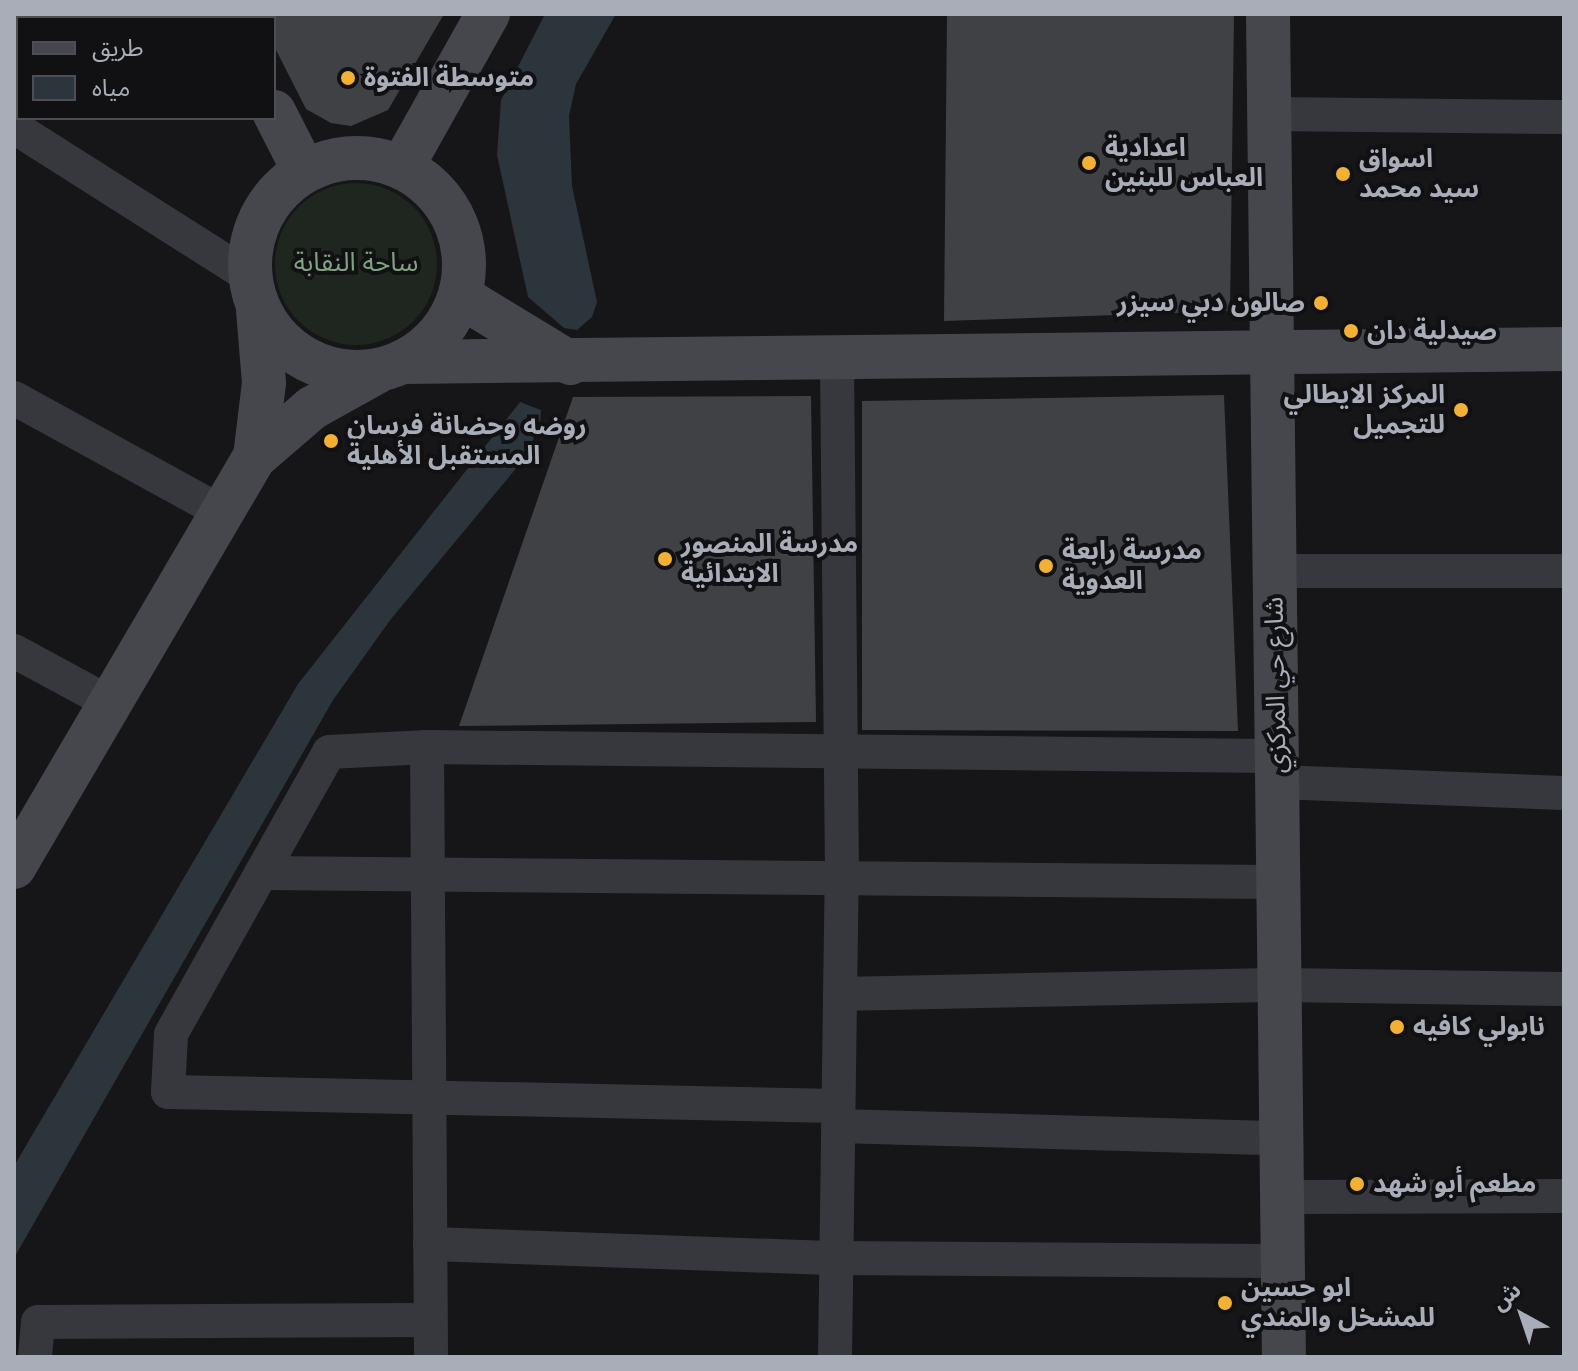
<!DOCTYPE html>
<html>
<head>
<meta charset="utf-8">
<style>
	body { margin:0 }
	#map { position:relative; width:1578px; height:1371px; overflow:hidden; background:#161618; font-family:"Varela Round","Noto Sans Arabic",sans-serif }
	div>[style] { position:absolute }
	.green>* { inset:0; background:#1e261f }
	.round { border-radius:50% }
	.water>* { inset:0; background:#2c353c }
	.building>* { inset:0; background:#404145 }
	.street>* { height:34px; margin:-17px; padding:0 17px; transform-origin:17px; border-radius:17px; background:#37383d }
	.secondary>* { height:44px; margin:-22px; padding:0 22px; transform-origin:22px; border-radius:22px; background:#45474d }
	.secondary>.ring { margin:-22px; padding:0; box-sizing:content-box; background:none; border:44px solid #45474d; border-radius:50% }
	.dots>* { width:22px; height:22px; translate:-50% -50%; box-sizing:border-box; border:4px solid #111113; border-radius:50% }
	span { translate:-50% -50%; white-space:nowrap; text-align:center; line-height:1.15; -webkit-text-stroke:8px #111113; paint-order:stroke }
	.poi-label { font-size:26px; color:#a8adb8; font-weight:700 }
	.left { translate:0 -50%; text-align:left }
	.right { translate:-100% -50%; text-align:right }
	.park-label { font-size:26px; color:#7fa381 }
	.street-label { font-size:26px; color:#a8adb8 }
	.frame { position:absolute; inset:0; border:16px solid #a8adb8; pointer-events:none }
	.legend { position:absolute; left:16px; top:16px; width:260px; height:104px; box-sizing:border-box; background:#111113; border:2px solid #4d4f55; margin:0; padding:10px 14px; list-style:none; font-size:24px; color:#a8adb8 }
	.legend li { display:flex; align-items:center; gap:16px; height:40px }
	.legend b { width:40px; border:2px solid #4d4f55 }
	.north { position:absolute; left:1482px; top:1275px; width:80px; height:80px; -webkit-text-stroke:6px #111113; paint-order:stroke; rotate:320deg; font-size:22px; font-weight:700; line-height:32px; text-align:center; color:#a8adb8 }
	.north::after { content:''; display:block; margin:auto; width:28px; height:36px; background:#a8adb8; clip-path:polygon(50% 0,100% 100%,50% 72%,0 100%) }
</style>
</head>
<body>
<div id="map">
	<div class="green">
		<div class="round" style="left:275px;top:183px;width:162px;height:162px"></div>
	</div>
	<div class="water">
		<div style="clip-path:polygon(545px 14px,616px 14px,576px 84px,569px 116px,572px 186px,597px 302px,592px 317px,577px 330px,564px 328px,528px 297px,497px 155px,501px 100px)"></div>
		<div style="clip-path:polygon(520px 402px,541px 410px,540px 426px,523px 460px,391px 619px,333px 700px,14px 1258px,14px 1166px,298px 684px)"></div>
	</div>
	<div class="building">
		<div style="clip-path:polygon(258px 14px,444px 14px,388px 110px,351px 126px,331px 123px,306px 109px,274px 46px,274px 18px)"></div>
		<div style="clip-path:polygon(947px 14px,1234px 14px,1230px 311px,944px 321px)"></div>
		<div style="clip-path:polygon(1224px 395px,1238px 731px,862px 730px,862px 401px)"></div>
		<div style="clip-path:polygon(811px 396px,816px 722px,459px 726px,573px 397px)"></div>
	</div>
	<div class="street">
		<div style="left:64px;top:18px;width:10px;rotate:-24deg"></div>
		<div style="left:14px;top:40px;width:4px;rotate:-14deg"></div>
		<div style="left:1269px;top:114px;width:295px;rotate:0.6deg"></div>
		<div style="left:14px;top:127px;width:278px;rotate:32.4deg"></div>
		<div style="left:14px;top:398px;width:236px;rotate:28.8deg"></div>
		<div style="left:1275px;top:571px;width:289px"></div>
		<div style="left:14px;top:651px;width:109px;rotate:28.4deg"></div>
		<div style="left:427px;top:747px;width:610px;rotate:89.62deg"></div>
		<div style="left:1277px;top:782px;width:287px;rotate:2.2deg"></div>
		<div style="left:262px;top:873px;width:1016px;rotate:0.51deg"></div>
		<div style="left:840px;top:994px;width:440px;rotate:-1.2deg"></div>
		<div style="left:1280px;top:985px;width:284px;rotate:0.8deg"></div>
		<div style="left:838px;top:1106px;width:670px;rotate:-178.8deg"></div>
		<div style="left:168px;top:1092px;width:58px;rotate:-87deg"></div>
		<div style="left:171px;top:1034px;width:323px;rotate:-60.7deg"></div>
		<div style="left:329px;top:752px;width:98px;rotate:-2.9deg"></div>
		<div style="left:427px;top:747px;width:850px;rotate:0.61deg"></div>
		<div style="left:838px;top:1126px;width:443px;rotate:1.6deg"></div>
		<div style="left:1282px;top:1197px;width:282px;rotate:-0.2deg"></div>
		<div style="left:430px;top:1244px;width:406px;rotate:2deg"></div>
		<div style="left:836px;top:1258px;width:446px;rotate:0.4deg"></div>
		<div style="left:35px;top:1357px;width:35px;rotate:-85deg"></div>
		<div style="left:38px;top:1322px;width:392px;rotate:-0.3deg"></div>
		<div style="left:835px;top:1357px;width:483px;rotate:-89.2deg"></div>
		<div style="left:842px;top:874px;width:515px;rotate:-90.56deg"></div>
	</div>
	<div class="secondary">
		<div style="left:224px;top:14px;width:4px;rotate:63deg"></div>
		<div style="left:1268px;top:14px;width:1343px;rotate:89.32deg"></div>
		<div style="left:274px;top:112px;width:66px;rotate:63deg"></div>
		<div class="ring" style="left:250px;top:158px;width:170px;height:170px"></div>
		<div style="left:402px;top:167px;width:176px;rotate:-60.7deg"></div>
		<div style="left:460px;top:296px;width:129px;rotate:31.3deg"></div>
		<div style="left:404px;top:362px;width:1160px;rotate:-0.64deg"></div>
		<div style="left:255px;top:457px;width:75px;rotate:-83.1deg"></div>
		<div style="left:264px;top:383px;width:73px;rotate:-94.7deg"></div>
		<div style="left:14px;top:867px;width:476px;rotate:-59.6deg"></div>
		<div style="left:255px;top:457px;width:75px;rotate:-40.7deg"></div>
		<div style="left:312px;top:408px;width:74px;rotate:-29deg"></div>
	</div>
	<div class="dots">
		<div style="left:348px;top:78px;background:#f2b134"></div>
		<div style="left:1089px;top:163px;background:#f2b134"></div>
		<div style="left:1343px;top:174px;background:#f2b134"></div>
		<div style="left:1321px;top:303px;background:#f2b134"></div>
		<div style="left:1351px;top:331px;background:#f2b134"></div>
		<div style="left:1461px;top:410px;background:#f2b134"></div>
		<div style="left:331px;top:441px;background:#f2b134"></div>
		<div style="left:665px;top:559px;background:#f2b134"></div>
		<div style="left:1046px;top:566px;background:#f2b134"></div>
		<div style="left:1397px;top:1027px;background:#f2b134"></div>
		<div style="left:1357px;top:1184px;background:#f2b134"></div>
		<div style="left:1225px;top:1303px;background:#f2b134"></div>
	</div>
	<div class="poi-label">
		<span class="left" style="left:364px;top:78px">متوسطة الفتوة</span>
		<span class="left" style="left:1105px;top:163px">اعدادية<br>العباس للبنين</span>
		<span class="left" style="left:1359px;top:174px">اسواق<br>سيد محمد</span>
		<span class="right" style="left:1305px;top:303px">صالون دبي سيزر</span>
		<span class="left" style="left:1367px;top:331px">صيدلية دان</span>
		<span class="right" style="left:1445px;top:410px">المركز الايطالي<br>للتجميل</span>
		<span class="left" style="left:347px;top:441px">روضه وحضانة فرسان<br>المستقبل الأهلية</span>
		<span class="left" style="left:681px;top:559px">مدرسة المنصور<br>الابتدائية</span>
		<span class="left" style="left:1062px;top:566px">مدرسة رابعة<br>العدوية</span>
		<span class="left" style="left:1413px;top:1027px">نابولي كافيه</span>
		<span class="left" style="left:1373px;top:1184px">مطعم أبو شهد</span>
		<span class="left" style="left:1241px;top:1303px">ابو حسين<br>للمشخل والمندي</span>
	</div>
	<div class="park-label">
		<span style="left:356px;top:263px">ساحة النقابة</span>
	</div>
	<div class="street-label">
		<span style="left:1276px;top:685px;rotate:-91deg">شارع حي المركزي</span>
	</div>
	<div class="frame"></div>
	<ul class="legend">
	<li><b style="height:10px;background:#45474d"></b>طريق</li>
	<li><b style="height:22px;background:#2c353c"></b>مياه</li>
	</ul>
	<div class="north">ش</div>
</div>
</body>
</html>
